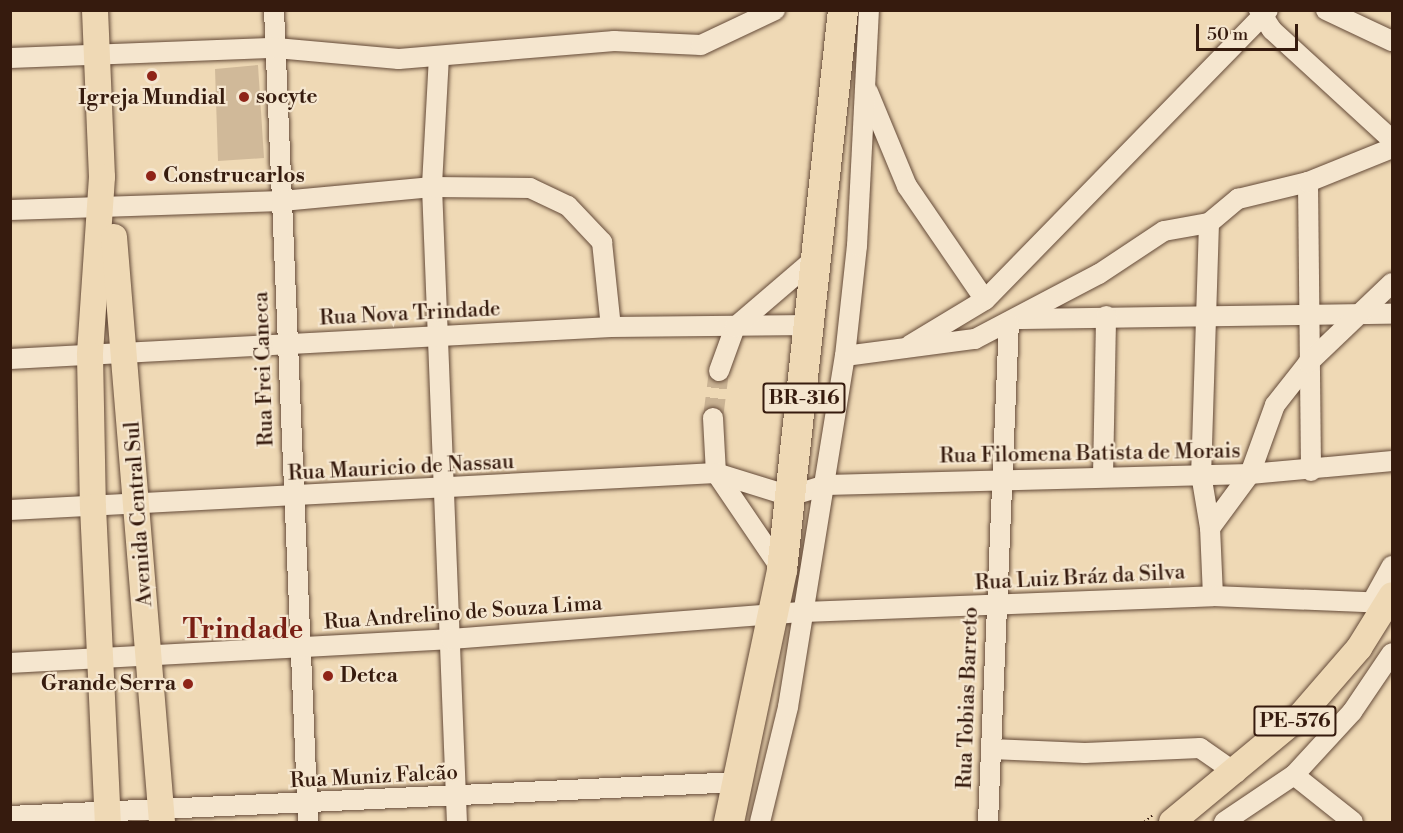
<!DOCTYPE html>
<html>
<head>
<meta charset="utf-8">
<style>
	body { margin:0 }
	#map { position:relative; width:1403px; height:833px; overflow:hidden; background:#efd9b5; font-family:"Libre Bodoni",serif }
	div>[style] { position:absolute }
	.green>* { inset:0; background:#d0b999 }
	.minor-tunnel>* { height:20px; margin-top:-10px; transform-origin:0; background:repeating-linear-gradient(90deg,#cab394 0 20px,transparent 0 30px) }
	.path>* { height:2px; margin-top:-1px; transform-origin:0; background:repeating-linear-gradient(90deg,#361b0e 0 1.5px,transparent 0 4.5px) }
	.roads { filter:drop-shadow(0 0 2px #644a38) drop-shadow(0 0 2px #644a38) }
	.minor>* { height:20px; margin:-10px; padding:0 10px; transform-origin:10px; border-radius:10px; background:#f5e6cf }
	.major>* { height:26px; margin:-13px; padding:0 13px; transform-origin:13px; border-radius:13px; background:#efd9b5 }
	.highway>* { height:30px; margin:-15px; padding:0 15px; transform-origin:15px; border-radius:15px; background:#efd9b5 }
	.dots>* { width:16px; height:16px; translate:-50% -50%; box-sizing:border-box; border:3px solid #f5e6cf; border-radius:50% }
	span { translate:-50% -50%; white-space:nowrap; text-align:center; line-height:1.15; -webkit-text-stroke:4.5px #f5e6cf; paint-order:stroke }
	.shield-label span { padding:2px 4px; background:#f5e6cf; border:2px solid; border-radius:4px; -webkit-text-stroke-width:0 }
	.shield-label { font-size:20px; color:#361b0e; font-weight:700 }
	.poi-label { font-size:21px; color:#361b0e; font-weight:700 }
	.left { translate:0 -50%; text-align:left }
	.right { translate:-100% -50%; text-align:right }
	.street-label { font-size:21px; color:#361b0e }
	.district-label { font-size:27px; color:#7a1f14; font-weight:700 }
	.frame { position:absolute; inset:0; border:12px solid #361b0e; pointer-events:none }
	.scale { position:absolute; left:1196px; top:24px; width:102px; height:27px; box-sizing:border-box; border:3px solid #361b0e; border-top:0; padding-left:8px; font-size:18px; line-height:21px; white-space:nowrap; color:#361b0e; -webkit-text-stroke:4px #f5e6cf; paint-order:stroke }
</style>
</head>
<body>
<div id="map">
	<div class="green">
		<div style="clip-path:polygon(258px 65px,264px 158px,218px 161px,215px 69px)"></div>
	</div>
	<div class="minor-tunnel">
		<div style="left:713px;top:418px;width:47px;rotate:-82.7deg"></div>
	</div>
	<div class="path">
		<div style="left:1144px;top:822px;width:11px;rotate:-38deg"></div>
	</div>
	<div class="roads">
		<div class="minor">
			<div style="left:274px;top:10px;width:813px;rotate:87.6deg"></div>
			<div style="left:1259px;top:10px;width:24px;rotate:57deg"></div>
			<div style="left:1272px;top:30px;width:163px;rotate:42.5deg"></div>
			<div style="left:1326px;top:10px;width:73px;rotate:25.2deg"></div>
			<div style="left:439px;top:56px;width:131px;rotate:93.1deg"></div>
			<div style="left:432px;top:187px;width:635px;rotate:87.75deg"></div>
			<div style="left:10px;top:58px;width:266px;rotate:-2.2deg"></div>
			<div style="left:276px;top:48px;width:123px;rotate:5.1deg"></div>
			<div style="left:399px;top:59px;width:216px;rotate:-4.8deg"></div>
			<div style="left:614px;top:41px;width:87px;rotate:2.6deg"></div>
			<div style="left:701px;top:45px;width:82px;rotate:-25.3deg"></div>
			<div style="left:868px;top:92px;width:102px;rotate:67.5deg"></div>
			<div style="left:907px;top:186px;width:138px;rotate:55.6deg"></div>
			<div style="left:1308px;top:182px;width:289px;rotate:89.4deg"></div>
			<div style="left:10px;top:210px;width:272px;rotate:-1.9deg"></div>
			<div style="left:282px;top:201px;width:151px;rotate:-5.3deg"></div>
			<div style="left:432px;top:187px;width:98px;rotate:0.6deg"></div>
			<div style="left:530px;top:188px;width:42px;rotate:25.3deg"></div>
			<div style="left:568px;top:206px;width:50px;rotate:46.6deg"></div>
			<div style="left:602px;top:242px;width:85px;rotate:84deg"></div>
			<div style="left:1209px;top:223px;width:251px;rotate:91.8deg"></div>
			<div style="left:1201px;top:474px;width:55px;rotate:80.5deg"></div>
			<div style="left:1015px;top:319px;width:377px;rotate:-0.8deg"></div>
			<div style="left:910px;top:345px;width:87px;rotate:-31deg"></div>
			<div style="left:985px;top:300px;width:405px;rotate:-45.7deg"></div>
			<div style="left:845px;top:356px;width:131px;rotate:-7.5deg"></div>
			<div style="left:975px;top:339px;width:140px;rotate:-27.7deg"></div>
			<div style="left:1099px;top:274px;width:78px;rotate:-33.5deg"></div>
			<div style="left:1164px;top:231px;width:46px;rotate:-10.1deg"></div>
			<div style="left:1209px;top:223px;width:38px;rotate:-40deg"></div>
			<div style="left:1238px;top:199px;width:72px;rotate:-13.7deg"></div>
			<div style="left:1308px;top:182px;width:91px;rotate:-22deg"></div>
			<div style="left:10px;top:359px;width:602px;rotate:-3.05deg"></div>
			<div style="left:611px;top:327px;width:200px;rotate:-0.6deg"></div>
			<div style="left:719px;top:371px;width:47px;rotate:-70deg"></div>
			<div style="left:735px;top:327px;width:111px;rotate:-40.6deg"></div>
			<div style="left:713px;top:418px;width:55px;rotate:86.9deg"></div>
			<div style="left:716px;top:473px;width:117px;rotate:55.8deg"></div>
			<div style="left:1103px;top:476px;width:160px;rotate:-88.9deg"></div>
			<div style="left:10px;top:510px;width:707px;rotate:-3deg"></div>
			<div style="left:716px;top:473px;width:77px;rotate:17.3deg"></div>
			<div style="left:790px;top:496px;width:38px;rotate:-17deg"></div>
			<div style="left:826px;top:485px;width:424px;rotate:-1.5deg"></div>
			<div style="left:1250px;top:474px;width:143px;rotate:-5.2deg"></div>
			<div style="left:1213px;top:596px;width:68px;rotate:-92.5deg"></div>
			<div style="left:1210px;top:528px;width:67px;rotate:-53.5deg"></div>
			<div style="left:1250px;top:474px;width:73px;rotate:-70.1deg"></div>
			<div style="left:1275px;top:405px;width:53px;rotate:-51.8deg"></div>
			<div style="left:1308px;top:363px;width:116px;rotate:-43.6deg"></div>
			<div style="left:1373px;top:600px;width:39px;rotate:-61deg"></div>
			<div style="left:10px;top:663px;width:442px;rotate:-3.1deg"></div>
			<div style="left:451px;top:639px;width:354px;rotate:-4.4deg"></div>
			<div style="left:804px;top:612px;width:409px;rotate:-2.2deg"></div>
			<div style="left:1213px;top:596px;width:175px;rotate:2.3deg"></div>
			<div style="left:991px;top:749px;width:94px;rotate:2.4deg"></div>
			<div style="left:1085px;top:753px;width:115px;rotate:-2.5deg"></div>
			<div style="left:1200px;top:748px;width:44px;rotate:34.8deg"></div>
			<div style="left:1294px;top:775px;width:75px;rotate:38.5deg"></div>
			<div style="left:10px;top:816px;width:731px;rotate:-2.67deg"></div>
			<div style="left:760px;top:822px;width:118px;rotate:-76.3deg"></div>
			<div style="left:788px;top:707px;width:356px;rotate:-80.8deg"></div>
			<div style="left:845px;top:356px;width:111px;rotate:-83.8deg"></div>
			<div style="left:857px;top:246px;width:236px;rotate:-87.1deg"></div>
			<div style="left:988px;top:822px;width:498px;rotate:-87.6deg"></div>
			<div style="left:1224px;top:822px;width:84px;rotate:-33.9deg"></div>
			<div style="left:1294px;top:775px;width:86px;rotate:-47.4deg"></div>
			<div style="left:1352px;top:712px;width:71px;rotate:-55.9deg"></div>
		</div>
		<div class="major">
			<div style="left:95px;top:10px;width:167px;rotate:87.6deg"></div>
			<div style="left:102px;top:177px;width:178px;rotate:93.9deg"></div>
			<div style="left:90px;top:355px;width:152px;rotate:88.9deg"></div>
			<div style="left:93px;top:507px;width:315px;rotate:87.3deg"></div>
			<div style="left:114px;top:237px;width:587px;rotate:85.31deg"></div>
			<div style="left:1172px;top:822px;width:168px;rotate:-39.7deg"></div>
			<div style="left:1301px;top:715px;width:89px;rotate:-49.1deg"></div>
			<div style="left:1359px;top:648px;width:62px;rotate:-58.1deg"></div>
		</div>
		<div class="highway">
			<div style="left:729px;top:822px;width:258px;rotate:-78.1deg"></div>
			<div style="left:782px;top:570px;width:563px;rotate:-83.78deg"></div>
		</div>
	</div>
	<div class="dots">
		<div style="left:152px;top:76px;background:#8f2418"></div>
		<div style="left:244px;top:97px;background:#8f2418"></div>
		<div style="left:151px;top:176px;background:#8f2418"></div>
		<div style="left:328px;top:676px;background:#8f2418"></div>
		<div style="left:188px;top:684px;background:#8f2418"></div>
	</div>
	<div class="shield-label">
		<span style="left:804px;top:398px">BR-316</span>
		<span style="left:1295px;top:721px">PE-576</span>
	</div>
	<div class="poi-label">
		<span class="left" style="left:256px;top:97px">socyte</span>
		<span style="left:152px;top:98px">Igreja Mundial</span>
		<span class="left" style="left:163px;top:176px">Construcarlos</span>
		<span class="left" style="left:340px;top:676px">Detca</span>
		<span class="right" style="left:176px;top:684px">Grande Serra</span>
	</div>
	<div class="street-label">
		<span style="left:410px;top:314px;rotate:-3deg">Rua Nova Trindade</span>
		<span style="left:264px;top:369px;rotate:-92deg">Rua Frei Caneca</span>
		<span style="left:1090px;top:454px;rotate:-1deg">Rua Filomena Batista de Morais</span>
		<span style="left:401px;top:468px;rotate:-3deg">Rua Mauricio de Nassau</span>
		<span style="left:139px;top:514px;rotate:-94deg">Avenida Central Sul</span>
		<span style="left:1080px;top:578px;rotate:-3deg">Rua Luiz Bráz da Silva</span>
		<span style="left:463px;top:613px;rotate:-4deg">Rua Andrelino de Souza Lima</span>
		<span style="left:968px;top:698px;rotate:-88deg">Rua Tobias Barreto</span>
		<span style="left:374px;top:777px;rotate:-3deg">Rua Muniz Falcão</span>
	</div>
	<div class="district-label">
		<span style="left:243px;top:631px">Trindade</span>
	</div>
	<div class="frame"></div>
	<div class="scale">50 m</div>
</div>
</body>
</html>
